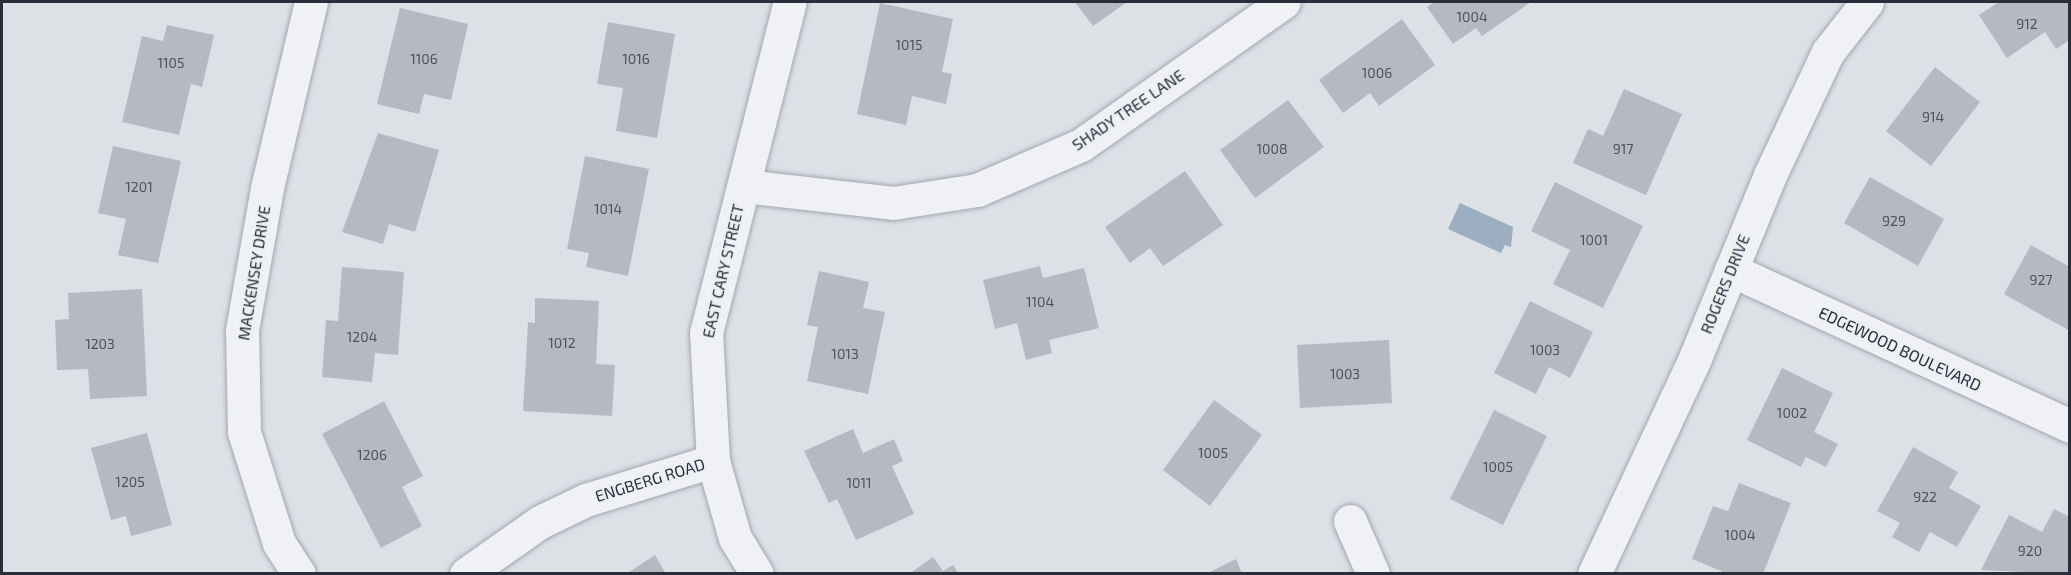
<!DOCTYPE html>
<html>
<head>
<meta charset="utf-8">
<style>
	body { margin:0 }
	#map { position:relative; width:2071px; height:575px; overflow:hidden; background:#dde0e5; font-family:"Exo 2",sans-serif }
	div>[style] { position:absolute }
	.water>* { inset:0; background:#9caec1 }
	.building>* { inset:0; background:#b5bac1 }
	.roads { filter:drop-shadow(0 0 2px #a3a7ae) drop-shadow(0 0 2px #a3a7ae) }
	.minor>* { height:33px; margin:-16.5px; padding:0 16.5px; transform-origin:16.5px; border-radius:16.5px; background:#eff1f4 }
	span { translate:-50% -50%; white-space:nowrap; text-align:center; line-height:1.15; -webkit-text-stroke:4.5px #eceff3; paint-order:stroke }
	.number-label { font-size:14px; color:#4b525c }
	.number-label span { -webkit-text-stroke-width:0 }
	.street-label { font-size:16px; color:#282f3a }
	.frame { position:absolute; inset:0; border:3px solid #282f3a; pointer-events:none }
</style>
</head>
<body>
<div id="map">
	<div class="water">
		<div style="clip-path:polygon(1460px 203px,1513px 227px,1511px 247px,1505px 245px,1501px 253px,1448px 229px)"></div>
	</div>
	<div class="building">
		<div style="clip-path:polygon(1075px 2px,1127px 2px,1093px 26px)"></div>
		<div style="clip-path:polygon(1434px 2px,1531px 2px,1482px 36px,1476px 28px,1453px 44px,1427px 7px)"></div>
		<div style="clip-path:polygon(1999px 2px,2070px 2px,2070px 40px,2056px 49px,2045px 32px,2007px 58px,1979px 15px)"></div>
		<div style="clip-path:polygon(880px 3px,953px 19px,942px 72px,952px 74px,946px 104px,912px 96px,906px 125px,857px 114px)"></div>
		<div style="clip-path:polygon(400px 8px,468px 24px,451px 100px,424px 94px,419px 114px,377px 104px)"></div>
		<div style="clip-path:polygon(1402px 19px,1435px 65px,1379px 106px,1370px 93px,1343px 113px,1319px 80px)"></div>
		<div style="clip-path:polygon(608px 22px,675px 34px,657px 138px,616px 131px,623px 88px,597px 84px)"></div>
		<div style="clip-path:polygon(167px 25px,214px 35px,202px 87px,191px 84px,179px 135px,122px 122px,142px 36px,163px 41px)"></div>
		<div style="clip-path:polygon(1935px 67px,1980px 102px,1931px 166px,1886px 131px)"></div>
		<div style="clip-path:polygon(1624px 89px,1682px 114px,1646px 195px,1573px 163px,1588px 129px,1603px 136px)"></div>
		<div style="clip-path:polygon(1288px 100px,1324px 147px,1255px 198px,1220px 150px)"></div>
		<div style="clip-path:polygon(378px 133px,439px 150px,415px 232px,389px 224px,383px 244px,342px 232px)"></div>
		<div style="clip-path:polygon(113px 146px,181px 161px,158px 263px,118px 255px,126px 219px,98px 213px)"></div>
		<div style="clip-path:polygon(585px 156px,649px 169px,628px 276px,586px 267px,589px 253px,567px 249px)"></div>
		<div style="clip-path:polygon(1185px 171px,1223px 225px,1163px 266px,1150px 248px,1130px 263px,1105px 227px)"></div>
		<div style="clip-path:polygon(1870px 177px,1944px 219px,1918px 266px,1844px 223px)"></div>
		<div style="clip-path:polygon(1555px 182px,1643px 226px,1603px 308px,1553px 284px,1570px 250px,1531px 231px)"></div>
		<div style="clip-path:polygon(2031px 245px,2070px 267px,2070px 331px,2004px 294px)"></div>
		<div style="clip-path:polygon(1040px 266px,1043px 278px,1084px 268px,1099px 328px,1049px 340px,1052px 353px,1026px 360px,1017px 323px,995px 329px,983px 280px)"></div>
		<div style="clip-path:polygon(342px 267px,404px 272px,398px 355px,375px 353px,372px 382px,322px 377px,326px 320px,338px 321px)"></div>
		<div style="clip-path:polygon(819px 271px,869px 282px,863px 308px,885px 312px,868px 394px,807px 381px,818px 327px,807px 325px)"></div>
		<div style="clip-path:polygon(142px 289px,147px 396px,90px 399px,88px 369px,57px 370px,55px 320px,69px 319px,68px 293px)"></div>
		<div style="clip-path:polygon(535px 298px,599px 301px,596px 364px,615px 365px,612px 416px,523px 411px,528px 322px,535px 323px)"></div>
		<div style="clip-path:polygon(1530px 301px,1593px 332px,1570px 378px,1549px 367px,1536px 394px,1494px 373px)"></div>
		<div style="clip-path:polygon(1389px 340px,1392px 403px,1300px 408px,1297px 345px)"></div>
		<div style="clip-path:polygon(1782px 368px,1833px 393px,1814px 432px,1838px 444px,1826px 467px,1806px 457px,1801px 467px,1747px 440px)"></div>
		<div style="clip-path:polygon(1214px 400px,1262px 435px,1210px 506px,1163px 470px)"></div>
		<div style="clip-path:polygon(384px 401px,423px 476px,402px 487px,422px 526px,381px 548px,322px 434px)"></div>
		<div style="clip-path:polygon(1494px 410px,1547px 436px,1503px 525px,1450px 499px)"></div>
		<div style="clip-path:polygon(853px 429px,863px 453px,894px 439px,903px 461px,892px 466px,914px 514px,856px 540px,837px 499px,829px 503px,804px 451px)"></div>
		<div style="clip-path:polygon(147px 433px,172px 525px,131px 536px,126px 516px,111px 520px,91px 448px)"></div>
		<div style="clip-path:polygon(1913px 447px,1958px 472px,1949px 488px,1981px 506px,1957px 547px,1930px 532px,1919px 552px,1892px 537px,1900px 523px,1877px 511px)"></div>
		<div style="clip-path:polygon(1739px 483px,1791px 503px,1763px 574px,1728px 574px,1692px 559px,1713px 506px,1728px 511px)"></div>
		<div style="clip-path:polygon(2054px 509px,2070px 517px,2070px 574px,1981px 570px,2009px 515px,2042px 532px)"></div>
		<div style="clip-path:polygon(655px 555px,666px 574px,626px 574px)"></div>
		<div style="clip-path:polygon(933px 557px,943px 571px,953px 565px,959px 574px,909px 574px)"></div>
		<div style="clip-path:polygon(1236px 559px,1242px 574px,1206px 574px)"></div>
	</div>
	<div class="roads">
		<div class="minor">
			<div style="left:744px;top:186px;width:150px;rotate:6.5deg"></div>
			<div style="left:893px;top:203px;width:85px;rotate:-8.8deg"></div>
			<div style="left:977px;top:190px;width:113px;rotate:-23.4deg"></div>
			<div style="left:1081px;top:145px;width:248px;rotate:-35.2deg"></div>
			<div style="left:1731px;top:270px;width:373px;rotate:24.7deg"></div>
			<div style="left:1350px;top:521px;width:58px;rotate:66.5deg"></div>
			<div style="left:299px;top:574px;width:37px;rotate:-123deg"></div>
			<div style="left:279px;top:543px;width:116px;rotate:-107.5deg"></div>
			<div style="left:244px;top:432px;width:102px;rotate:-91.1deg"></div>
			<div style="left:242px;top:330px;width:144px;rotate:-80deg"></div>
			<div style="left:267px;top:188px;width:191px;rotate:-76.7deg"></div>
			<div style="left:466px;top:574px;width:90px;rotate:-35.1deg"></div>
			<div style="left:540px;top:522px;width:51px;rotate:-25.6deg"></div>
			<div style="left:586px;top:500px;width:133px;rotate:-17.1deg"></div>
			<div style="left:757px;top:574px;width:42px;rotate:-121.4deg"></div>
			<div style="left:735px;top:538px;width:80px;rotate:-105.9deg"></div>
			<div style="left:713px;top:461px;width:128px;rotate:-93.1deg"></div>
			<div style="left:706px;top:333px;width:341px;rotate:-75.8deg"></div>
			<div style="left:1594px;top:574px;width:238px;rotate:-64.9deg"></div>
			<div style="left:1695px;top:358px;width:198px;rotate:-67.7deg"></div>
			<div style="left:1770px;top:175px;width:136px;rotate:-64.8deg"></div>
			<div style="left:1828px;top:52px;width:63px;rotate:-52deg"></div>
		</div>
	</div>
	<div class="number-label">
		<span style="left:1472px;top:17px">1004</span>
		<span style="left:2027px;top:24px">912</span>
		<span style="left:909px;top:45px">1015</span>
		<span style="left:424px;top:59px">1106</span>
		<span style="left:636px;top:59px">1016</span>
		<span style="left:171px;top:63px">1105</span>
		<span style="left:1377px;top:73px">1006</span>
		<span style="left:1933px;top:117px">914</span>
		<span style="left:1272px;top:149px">1008</span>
		<span style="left:1623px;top:149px">917</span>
		<span style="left:139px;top:187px">1201</span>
		<span style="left:608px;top:209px">1014</span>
		<span style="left:1894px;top:221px">929</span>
		<span style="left:1594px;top:240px">1001</span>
		<span style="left:2041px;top:280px">927</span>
		<span style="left:1040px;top:302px">1104</span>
		<span style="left:362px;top:337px">1204</span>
		<span style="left:562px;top:343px">1012</span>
		<span style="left:100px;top:344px">1203</span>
		<span style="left:1545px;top:350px">1003</span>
		<span style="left:845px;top:354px">1013</span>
		<span style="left:1345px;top:374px">1003</span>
		<span style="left:1792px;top:413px">1002</span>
		<span style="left:1213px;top:453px">1005</span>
		<span style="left:372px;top:455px">1206</span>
		<span style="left:1498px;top:467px">1005</span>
		<span style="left:130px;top:482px">1205</span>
		<span style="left:859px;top:483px">1011</span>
		<span style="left:1925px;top:497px">922</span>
		<span style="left:1740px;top:535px">1004</span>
		<span style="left:2030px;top:551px">920</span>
	</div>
	<div class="street-label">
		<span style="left:1128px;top:110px;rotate:-34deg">SHADY TREE LANE</span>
		<span style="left:723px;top:271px;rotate:-77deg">EAST CARY STREET</span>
		<span style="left:254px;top:273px;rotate:-81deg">MACKENSEY DRIVE</span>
		<span style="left:1725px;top:284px;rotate:-68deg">ROGERS DRIVE</span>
		<span style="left:1900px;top:349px;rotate:25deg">EDGEWOOD BOULEVARD</span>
		<span style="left:650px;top:480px;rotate:-17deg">ENGBERG ROAD</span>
	</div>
	<div class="frame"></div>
</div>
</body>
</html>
